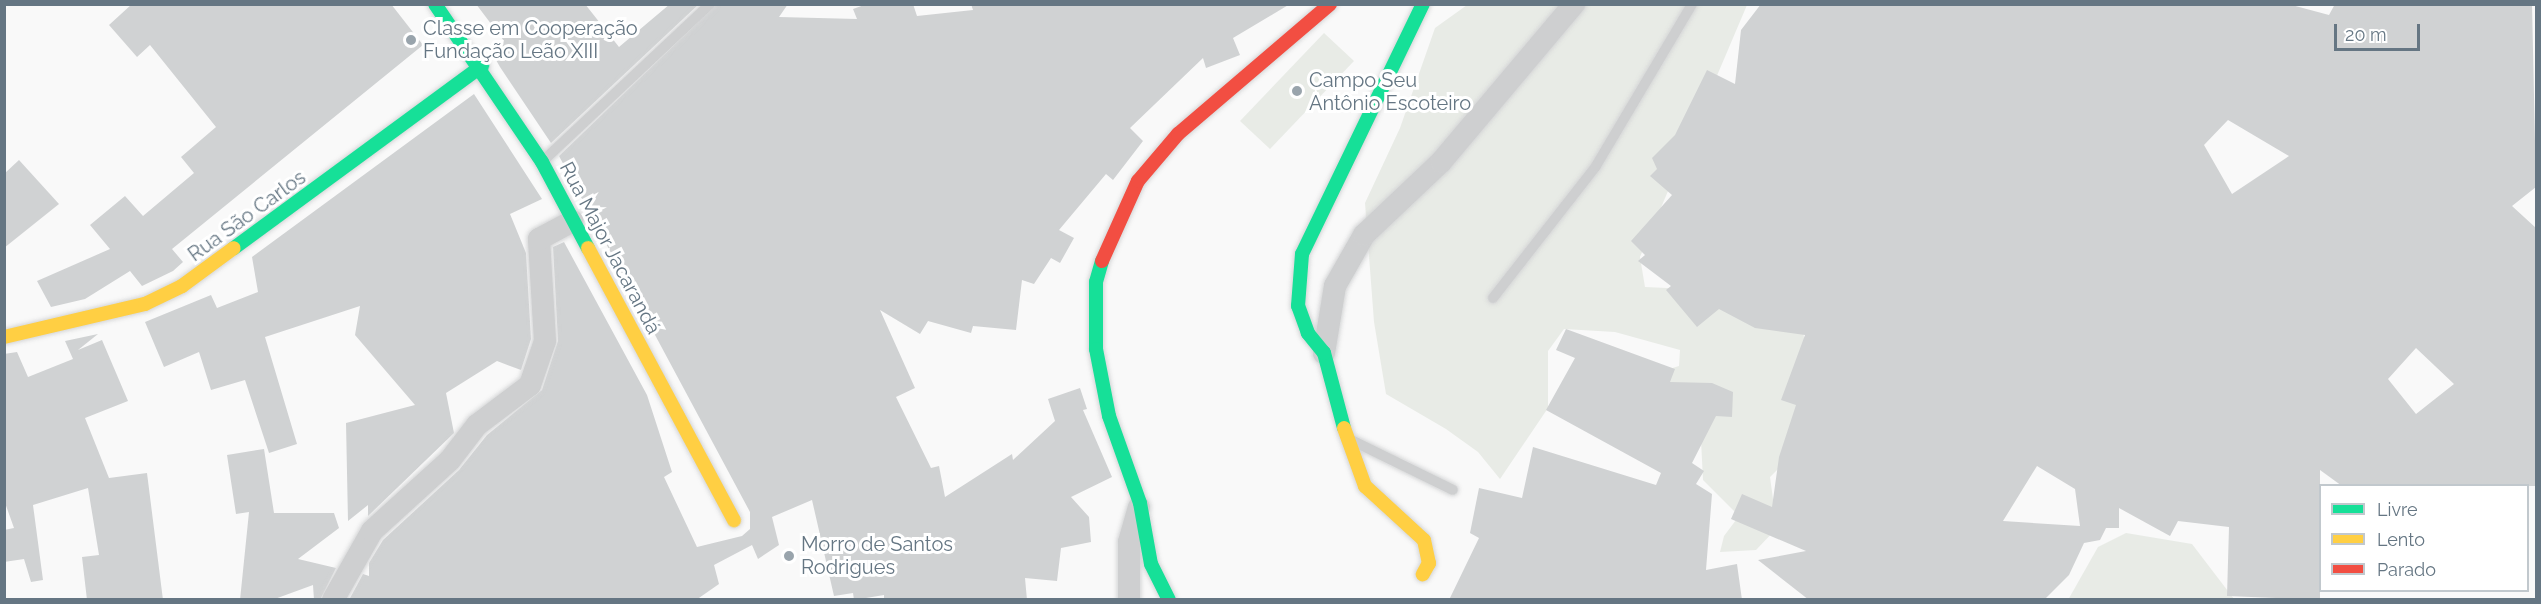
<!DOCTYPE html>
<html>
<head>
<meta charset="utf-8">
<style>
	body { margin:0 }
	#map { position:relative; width:2541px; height:604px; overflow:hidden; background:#f9f9f9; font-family:Raleway,sans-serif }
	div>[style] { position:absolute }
	.green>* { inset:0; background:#e8ebe6 }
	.building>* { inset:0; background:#d0d2d3 }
	.roads { filter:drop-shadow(0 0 2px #d5d6d7) drop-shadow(0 0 2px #d5d6d7) }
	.lane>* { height:10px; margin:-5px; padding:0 5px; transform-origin:5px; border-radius:5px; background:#cecfd0 }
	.street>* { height:22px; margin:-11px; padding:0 11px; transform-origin:11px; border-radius:11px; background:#cecfd0 }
	.fast>* { height:14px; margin:-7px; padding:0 7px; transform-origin:7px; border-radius:7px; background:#16e098 }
	.slow>* { height:14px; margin:-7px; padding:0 7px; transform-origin:7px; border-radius:7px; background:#ffcf43 }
	.jam>* { height:14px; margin:-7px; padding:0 7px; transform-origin:7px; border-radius:7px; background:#f24e42 }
	.dots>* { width:16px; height:16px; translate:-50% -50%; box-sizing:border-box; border:3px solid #fff; border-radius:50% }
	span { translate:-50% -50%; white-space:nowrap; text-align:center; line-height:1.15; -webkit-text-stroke:6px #fff; paint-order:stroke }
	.poi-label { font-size:20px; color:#657683 }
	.left { translate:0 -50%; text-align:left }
	.street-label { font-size:20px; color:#657683 }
	.frame { position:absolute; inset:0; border:6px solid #657683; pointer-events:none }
	.legend { position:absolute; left:2319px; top:484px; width:210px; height:108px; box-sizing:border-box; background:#fff; border:2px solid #c1c8cd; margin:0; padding:8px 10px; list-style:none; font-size:18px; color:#657683 }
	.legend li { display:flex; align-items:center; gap:12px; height:30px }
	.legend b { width:30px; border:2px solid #c1c8cd }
	.scale { position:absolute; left:2334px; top:24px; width:86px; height:27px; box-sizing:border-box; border:3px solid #657683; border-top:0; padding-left:8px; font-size:18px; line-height:21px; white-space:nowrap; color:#657683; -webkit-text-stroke:4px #fff; paint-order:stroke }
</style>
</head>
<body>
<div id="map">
	<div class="green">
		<div style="clip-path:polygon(1467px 5px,1747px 5px,1640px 257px,1645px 287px,1711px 290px,1802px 322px,1807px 362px,1784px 463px,1770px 477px,1777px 528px,1756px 550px,1720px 552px,1724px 536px,1739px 516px,1703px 480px,1700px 420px,1651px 396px,1666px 370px,1679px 366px,1680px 350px,1615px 332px,1564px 329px,1548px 351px,1548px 408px,1500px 479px,1478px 452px,1446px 429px,1386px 394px,1374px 322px,1365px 203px,1400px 128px,1435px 28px)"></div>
		<div style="clip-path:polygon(1324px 33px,1354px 61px,1270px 149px,1240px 121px)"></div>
		<div style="clip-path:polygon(2126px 533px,2192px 544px,2234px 599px,2068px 600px,2098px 547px)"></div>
	</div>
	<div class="building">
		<div style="clip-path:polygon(132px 4px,391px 4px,423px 45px,172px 249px,183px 262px,173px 271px,142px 286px,130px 271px,85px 299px,51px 307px,37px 281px,110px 249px,90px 225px,125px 196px,143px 216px,194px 173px,181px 157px,216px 127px,150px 45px,137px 57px,109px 25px)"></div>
		<div style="clip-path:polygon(476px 4px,585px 4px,619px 47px,670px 4px,699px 4px,551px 143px,500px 67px,491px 51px,504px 41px)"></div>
		<div style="clip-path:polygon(717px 4px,788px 4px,779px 17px,857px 19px,853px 9px,867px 4px,913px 4px,917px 16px,973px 10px,971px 4px,1290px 4px,1233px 38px,1240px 55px,1206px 68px,1203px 58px,1130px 128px,1143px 141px,1113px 180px,1106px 174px,1059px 230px,1074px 238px,1060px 263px,1051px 258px,1034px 284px,1022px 280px,1016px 330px,973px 326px,971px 333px,928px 321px,920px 334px,880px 310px,915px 388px,896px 397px,931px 468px,939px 466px,945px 497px,1012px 454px,1013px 460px,1055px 421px,1048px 399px,1080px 388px,1087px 409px,1083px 410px,1112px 477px,1071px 497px,1089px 517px,1091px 542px,1061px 548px,1057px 581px,1025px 578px,1027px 600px,884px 600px,884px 595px,854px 600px,853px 593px,834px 596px,812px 500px,772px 517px,779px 545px,758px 559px,752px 545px,714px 565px,719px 584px,696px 600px,349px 600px,363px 574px,369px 576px,369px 563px,383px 540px,459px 470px,487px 435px,542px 390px,558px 341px,553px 247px,564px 242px,647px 395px,672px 472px,664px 477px,697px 547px,742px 536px,750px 529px,750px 512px,559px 156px)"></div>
		<div style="clip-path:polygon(evenodd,1761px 4px,2288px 4px,2329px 15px,2335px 4px,2532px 4px,2536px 187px,2512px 206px,2536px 228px,2536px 486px,2342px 486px,2320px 470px,2320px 600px,2227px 596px,2229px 527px,2178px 521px,2170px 536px,2119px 508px,2119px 528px,2106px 528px,2100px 540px,2084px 543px,2069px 575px,2044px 600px,1809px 600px,1758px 560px,1806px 551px,1731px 519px,1742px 494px,1772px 507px,1779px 457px,1796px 405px,1781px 400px,1805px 335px,1755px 328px,1719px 309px,1697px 327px,1666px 290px,1671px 286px,1638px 261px,1645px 255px,1631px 241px,1672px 195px,1650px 176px,1657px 169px,1652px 158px,1675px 135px,1707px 70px,1735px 84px,1741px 30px,1761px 4px,2228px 120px,2289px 156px,2232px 194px,2204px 145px,2228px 120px,1761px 4px,2416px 348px,2454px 384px,2416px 414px,2388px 379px,2416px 348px,1761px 4px,2037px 466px,2075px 489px,2080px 526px,2003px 521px,2037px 466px)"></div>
		<div style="clip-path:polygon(474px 94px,542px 199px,510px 214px,526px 253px,531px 339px,521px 370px,497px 361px,446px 393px,454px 433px,368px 516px,368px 505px,348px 521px,346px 423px,415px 405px,355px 335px,360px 306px,265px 337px,297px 444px,269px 453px,245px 380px,211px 390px,199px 352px,164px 367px,145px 322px,211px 295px,217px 308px,258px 292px,252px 257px)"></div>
		<div style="clip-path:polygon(19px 160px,59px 204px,4px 248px,4px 174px)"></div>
		<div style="clip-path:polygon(1566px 329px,1675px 369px,1670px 382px,1712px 383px,1733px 392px,1732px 417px,1716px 416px,1692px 463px,1704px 471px,1696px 484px,1712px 494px,1706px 570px,1737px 564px,1742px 600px,1449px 600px,1479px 538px,1470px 533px,1479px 488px,1522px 498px,1533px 447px,1656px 485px,1661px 473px,1546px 410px,1575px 358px,1556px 350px)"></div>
		<div style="clip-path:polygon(98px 334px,78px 350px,102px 340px,128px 401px,85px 418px,109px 478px,147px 473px,163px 600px,87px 600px,82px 557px,99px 555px,88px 488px,33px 505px,43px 580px,31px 582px,24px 559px,4px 562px,4px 530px,14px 528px,4px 500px,4px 354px,17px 352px,28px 377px,73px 359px,65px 341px)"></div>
		<div style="clip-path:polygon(264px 449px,274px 513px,334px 513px,339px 528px,298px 559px,336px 568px,320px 600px,314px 600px,313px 585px,272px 600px,240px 600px,249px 512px,236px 514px,227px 455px)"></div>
	</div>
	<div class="roads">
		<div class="lane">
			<div style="left:544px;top:160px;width:228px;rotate:-43.2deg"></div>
			<div style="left:1493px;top:298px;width:167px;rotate:-52deg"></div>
			<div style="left:1596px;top:166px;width:188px;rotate:-59.3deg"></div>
			<div style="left:1353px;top:441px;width:111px;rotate:26.1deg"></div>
		</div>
		<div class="street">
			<div style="left:1324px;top:353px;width:68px;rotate:-80.7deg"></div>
			<div style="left:1335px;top:286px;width:59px;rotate:-60.4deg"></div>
			<div style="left:1364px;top:235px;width:106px;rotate:-43.5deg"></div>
			<div style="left:1441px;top:162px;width:207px;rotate:-49.9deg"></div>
			<div style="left:333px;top:600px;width:79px;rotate:-60.5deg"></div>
			<div style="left:372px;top:531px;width:105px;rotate:-42.3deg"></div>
			<div style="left:450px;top:460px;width:44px;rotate:-52.4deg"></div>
			<div style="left:477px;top:425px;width:66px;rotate:-37deg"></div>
			<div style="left:530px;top:385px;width:46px;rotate:-71.2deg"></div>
			<div style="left:545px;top:341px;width:102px;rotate:-93.4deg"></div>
			<div style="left:539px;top:239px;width:38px;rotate:-28deg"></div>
			<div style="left:1129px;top:600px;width:58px;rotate:-90deg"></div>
			<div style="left:1129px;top:542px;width:36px;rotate:-74deg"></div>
		</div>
		<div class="fast">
			<div style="left:435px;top:4px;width:191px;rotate:55.9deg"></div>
			<div style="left:542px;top:162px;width:98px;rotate:61.9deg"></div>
			<div style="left:234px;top:248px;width:308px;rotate:-36.3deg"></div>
			<div style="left:1102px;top:261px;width:22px;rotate:106deg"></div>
			<div style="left:1096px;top:282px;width:67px;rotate:90deg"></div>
			<div style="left:1096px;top:349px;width:68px;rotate:79deg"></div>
			<div style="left:1109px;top:416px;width:92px;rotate:70.4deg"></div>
			<div style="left:1140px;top:503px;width:62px;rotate:79.8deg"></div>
			<div style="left:1151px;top:564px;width:40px;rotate:63.4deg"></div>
			<div style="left:1344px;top:428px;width:78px;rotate:-104.9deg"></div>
			<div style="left:1324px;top:353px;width:26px;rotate:-129deg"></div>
			<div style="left:1308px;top:333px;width:29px;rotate:-110deg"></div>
			<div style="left:1298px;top:306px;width:52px;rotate:-85.6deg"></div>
			<div style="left:1302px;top:254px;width:278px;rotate:-64.2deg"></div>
		</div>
		<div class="slow">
			<div style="left:588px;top:248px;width:309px;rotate:61.8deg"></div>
			<div style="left:4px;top:337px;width:145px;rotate:-13.2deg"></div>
			<div style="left:145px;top:304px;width:41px;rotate:-25.9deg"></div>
			<div style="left:182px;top:286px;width:64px;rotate:-36.2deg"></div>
			<div style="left:1344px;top:428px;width:62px;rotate:70.1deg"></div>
			<div style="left:1365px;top:486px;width:80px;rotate:42.5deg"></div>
			<div style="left:1424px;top:540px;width:24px;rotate:78deg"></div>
			<div style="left:1429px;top:563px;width:13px;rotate:119deg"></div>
		</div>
		<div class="jam">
			<div style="left:1102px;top:261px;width:88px;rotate:-65.8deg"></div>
			<div style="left:1138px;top:181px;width:62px;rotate:-49.6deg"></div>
			<div style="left:1178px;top:134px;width:200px;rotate:-40.5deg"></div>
		</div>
	</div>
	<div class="dots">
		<div style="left:411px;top:40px;background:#99a4ac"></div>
		<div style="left:1297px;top:91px;background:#99a4ac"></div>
		<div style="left:789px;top:556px;background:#99a4ac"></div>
	</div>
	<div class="poi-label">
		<span class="left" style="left:423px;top:40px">Classe em Cooperação<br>Fundação Leão XIII</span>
		<span class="left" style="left:1309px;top:92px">Campo Seu<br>Antônio Escoteiro</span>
		<span class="left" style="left:801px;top:556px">Morro de Santos<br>Rodrigues</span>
	</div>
	<div class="street-label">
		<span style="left:247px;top:216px;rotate:-36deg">Rua São Carlos</span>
		<span style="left:610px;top:248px;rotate:62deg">Rua Major Jacarandá</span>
	</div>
	<div class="frame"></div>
	<ul class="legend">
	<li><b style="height:8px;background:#16e098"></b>Livre</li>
	<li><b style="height:8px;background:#ffcf43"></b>Lento</li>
	<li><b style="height:8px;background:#f24e42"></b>Parado</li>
	</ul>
	<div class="scale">20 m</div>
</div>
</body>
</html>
